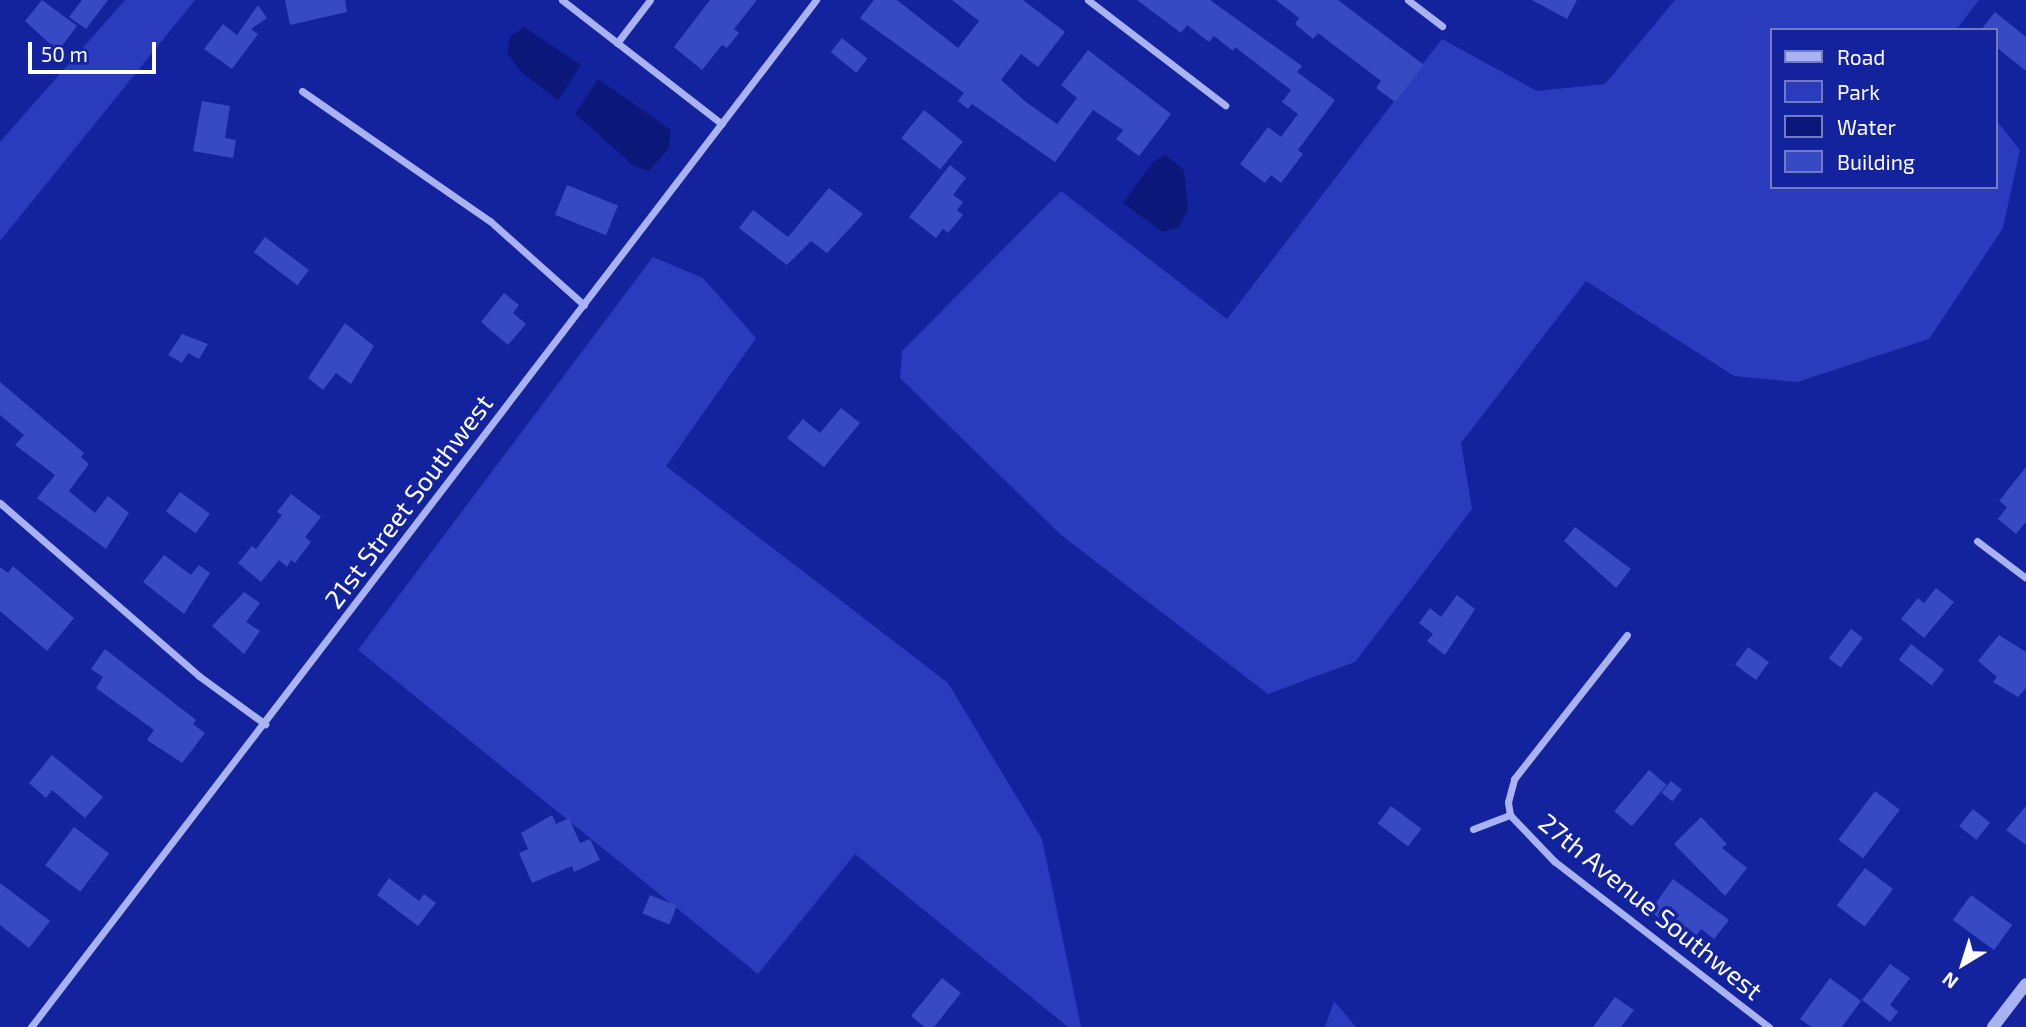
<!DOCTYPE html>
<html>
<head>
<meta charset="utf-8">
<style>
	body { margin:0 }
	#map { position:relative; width:2026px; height:1027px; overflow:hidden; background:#13239d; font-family:"Exo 2",sans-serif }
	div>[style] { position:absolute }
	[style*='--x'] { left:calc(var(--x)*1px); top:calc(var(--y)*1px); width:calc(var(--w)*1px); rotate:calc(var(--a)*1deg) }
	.green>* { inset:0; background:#2a3cbd }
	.water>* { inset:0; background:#0c1879 }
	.building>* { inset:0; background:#3749c3; transform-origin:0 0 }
	.minor>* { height:7px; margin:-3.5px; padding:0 3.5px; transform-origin:3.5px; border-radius:3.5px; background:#a9b3f4 }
	.tertiary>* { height:12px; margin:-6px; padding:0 6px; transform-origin:6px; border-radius:6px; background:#a9b3f4 }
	span { translate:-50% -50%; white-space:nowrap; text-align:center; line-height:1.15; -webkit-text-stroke:7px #13239d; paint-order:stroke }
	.street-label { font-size:26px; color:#fff }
	.legend { position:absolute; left:1770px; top:28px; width:228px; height:161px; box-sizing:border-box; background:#13239d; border:2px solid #717bc4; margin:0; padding:9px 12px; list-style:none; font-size:21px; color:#fff }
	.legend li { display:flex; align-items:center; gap:14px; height:35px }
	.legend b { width:35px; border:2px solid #717bc4 }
	.north { position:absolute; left:1928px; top:929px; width:70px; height:70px; -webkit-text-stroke:5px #13239d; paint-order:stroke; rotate:218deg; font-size:19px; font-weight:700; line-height:28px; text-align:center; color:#fff }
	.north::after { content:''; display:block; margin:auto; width:24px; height:32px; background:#fff; clip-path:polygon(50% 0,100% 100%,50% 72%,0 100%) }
	.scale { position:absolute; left:28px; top:42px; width:128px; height:32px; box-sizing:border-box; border:4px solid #fff; border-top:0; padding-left:9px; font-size:21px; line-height:24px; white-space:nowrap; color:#fff; -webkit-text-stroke:5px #13239d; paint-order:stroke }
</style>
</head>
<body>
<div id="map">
	<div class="green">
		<div style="clip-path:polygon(125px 0,195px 0,0 241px,0 142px)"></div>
		<div style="clip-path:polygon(1675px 0,1979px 0,1956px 30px,1772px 30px,1772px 187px,1996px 187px,1996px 120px,2020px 150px,2003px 228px,1929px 339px,1797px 382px,1734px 376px,1586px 281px,1461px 443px,1472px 509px,1355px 662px,1268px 694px,1061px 535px,900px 378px,902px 351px,1061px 191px,1227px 319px,1442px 39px,1537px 91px,1605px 84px)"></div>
		<div style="clip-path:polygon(653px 257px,703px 278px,756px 338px,666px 466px,948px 683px,1042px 839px,1081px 1027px,1068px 1027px,855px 854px,758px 974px,358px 650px)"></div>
		<div style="clip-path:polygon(1334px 1001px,1356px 1027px,1325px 1027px)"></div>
	</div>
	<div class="water">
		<div style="clip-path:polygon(524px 27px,581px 65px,558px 100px,522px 73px,507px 53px,510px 37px)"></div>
		<div style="clip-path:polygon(598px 79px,671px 130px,669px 148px,649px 171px,634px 166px,575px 114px)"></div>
		<div style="clip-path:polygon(1165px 155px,1184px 170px,1188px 210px,1179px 227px,1163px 232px,1123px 203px,1153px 162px)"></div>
	</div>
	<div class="building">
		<div style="clip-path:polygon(42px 0,77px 26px,58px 51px,25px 21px)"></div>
		<div style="clip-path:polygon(82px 0,108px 0,86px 29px,69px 17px)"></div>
		<div style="clip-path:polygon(285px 0,345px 0,347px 12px,290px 25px)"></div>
		<div style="clip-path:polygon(710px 0,757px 0,734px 29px,739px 33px,727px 48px,722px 45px,702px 70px,674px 47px)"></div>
		<div style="clip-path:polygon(874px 0,897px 0,958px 48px,979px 21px,952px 0,1023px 0,1065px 32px,1038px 67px,1021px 54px,1001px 80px,1026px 102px,1057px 124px,1077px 98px,1061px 85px,1088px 50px,1171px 114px,1139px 156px,1116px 139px,1123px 130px,1093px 110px,1055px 162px,972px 104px,968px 109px,958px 101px,964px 93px,860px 18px)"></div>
		<div style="clip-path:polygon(1137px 0,1210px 0,1302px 66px,1297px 72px,1335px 100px,1298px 150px,1303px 154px,1281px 183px,1271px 175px,1265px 183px,1240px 164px,1268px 127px,1281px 137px,1298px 114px,1282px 102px,1291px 90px,1235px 47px,1233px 51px,1214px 36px,1209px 42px,1187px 25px,1181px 33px)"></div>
		<div style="clip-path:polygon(1276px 0,1338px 0,1424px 65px,1395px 102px,1376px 88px,1381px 81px,1318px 33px,1313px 39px,1295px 24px,1299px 18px)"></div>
		<div style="clip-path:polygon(1532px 0,1577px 0,1567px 19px)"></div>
		<div style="clip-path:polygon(258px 5px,267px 18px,251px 29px,258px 34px,232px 69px,204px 49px,223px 24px,237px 35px)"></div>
		<div style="clip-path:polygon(1995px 12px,2026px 37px,2026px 71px,1996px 47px,1996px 30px,1981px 30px)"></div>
		<div style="left:842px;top:38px;width:33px;height:18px;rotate:39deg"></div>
		<div style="clip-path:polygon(202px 101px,230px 106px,225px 138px,236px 140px,233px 158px,193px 151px)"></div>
		<div style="left:924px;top:110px;width:50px;height:36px;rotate:39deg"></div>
		<div style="clip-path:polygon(950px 165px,966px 178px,953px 195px,963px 202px,957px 210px,963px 215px,948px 233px,943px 229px,936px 238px,909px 217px)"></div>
		<div style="left:567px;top:185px;width:55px;height:32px;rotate:22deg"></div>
		<div style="clip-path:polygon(829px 188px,863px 214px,827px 253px,811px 241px,787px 265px,739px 228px,753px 210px,788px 237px)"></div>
		<div style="left:265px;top:237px;width:55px;height:19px;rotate:37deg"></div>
		<div style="clip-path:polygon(504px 293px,519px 305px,513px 313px,526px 324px,508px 345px,481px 322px)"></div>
		<div style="clip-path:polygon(345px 323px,374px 346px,351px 384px,336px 373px,323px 390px,308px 378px)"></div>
		<div style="clip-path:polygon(182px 334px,208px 344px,199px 359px,188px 353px,182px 363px,168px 355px)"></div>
		<div style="clip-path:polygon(0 382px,84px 453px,81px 457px,89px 464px,69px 491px,95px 513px,108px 496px,129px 513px,106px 549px,37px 498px,55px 475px,15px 445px,24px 435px,0 415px)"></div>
		<div style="clip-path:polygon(841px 408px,860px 423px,824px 467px,787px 438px,803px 419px,820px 433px)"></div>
		<div style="clip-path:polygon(2026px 467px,2026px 522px,2016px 534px,1998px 519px,2007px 507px,1999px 501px)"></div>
		<div style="left:180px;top:492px;width:37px;height:24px;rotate:36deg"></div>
		<div style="clip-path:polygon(291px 494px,321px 517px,305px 537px,311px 542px,295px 563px,291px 560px,287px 567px,279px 560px,261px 582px,238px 563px,252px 546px,256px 549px,282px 515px,277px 512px)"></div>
		<div style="clip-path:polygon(1575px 527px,1631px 569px,1616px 588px,1564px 541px)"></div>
		<div style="clip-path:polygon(164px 555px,191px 575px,199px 565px,210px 573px,184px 614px,143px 582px)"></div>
		<div style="clip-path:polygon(13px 566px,74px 618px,47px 651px,0 611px,0 567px,8px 573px)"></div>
		<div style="clip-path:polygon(1936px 588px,1954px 602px,1924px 638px,1901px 619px,1918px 598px,1924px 603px)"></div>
		<div style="clip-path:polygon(244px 592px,260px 603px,246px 622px,260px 631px,244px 654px,212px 626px)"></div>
		<div style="clip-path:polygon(1457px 595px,1475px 609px,1445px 655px,1427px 641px,1433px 634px,1419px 623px,1430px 608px,1441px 617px)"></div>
		<div style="left:1851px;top:629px;width:15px;height:37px;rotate:37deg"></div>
		<div style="clip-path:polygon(1999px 635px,2026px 652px,2026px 688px,2018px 697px,1993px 682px,1997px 677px,1978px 661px)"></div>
		<div style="left:1911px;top:644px;width:42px;height:20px;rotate:38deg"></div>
		<div style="left:1748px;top:647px;width:26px;height:22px;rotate:36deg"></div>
		<div style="clip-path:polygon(105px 649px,196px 720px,193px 724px,205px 733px,182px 763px,147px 740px,154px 730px,96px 688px,103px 677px,91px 669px)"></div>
		<div style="clip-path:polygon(52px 755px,103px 797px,85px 818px,52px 790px,46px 798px,29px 783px)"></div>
		<div style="left:1649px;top:770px;width:23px;height:54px;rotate:40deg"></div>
		<div style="left:1671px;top:781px;width:14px;height:15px;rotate:39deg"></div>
		<div style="left:1875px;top:791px;width:31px;height:61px;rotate:37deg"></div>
		<div style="left:1391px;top:806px;width:38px;height:22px;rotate:37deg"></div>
		<div style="clip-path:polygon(2026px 806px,2026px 845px,2006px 830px)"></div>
		<div style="left:1973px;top:809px;width:22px;height:22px;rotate:39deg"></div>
		<div style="clip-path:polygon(552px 815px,556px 824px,569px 818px,580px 843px,590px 839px,600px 860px,574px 872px,572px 866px,532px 883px,519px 853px,528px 849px,521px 833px)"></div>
		<div style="clip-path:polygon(1701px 817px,1727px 844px,1722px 848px,1747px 868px,1725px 896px,1674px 844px)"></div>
		<div style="left:74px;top:827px;width:44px;height:48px;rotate:37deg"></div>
		<div style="left:1865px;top:868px;width:35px;height:47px;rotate:37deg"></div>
		<div style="clip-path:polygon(389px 878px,419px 901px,424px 894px,436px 903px,418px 926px,377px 895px)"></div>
		<div style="clip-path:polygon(1673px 879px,1729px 920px,1714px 939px,1701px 929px,1696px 936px,1674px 919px,1669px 926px,1650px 911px)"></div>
		<div style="clip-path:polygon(0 883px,50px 921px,29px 948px,0 925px)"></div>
		<div style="left:650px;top:895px;width:29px;height:20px;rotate:22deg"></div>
		<div style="left:1971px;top:895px;width:51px;height:31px;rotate:36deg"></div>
		<div style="clip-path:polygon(1890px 964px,1910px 978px,1890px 1005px,1898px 1012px,1890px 1022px,1862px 1000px)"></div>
		<div style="clip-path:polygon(942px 978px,961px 993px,934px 1027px,924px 1027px,911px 1016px)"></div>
		<div style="clip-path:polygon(1830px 978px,1861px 1001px,1842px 1027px,1811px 1027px,1800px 1019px)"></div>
		<div style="clip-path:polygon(1615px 997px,1634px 1010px,1621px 1027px,1593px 1027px)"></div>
	</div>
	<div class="minor">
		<div style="--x:562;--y:0;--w:202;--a:37.8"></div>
		<div style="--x:1088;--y:0;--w:173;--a:37.5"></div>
		<div style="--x:1408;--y:0;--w:43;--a:37.4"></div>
		<div style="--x:617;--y:43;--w:54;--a:-52.5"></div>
		<div style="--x:302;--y:91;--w:229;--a:34.7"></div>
		<div style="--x:490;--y:221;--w:126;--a:41.8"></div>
		<div style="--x:0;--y:503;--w:264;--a:41"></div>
		<div style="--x:199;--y:676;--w:82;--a:36"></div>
		<div style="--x:1977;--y:541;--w:61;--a:37.1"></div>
		<div style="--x:1510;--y:815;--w:64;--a:46.3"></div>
		<div style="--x:1554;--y:861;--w:272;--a:37.7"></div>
		<div style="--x:1473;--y:829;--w:40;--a:-21"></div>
		<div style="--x:1510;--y:815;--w:13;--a:-99"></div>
		<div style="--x:1508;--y:802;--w:24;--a:-75"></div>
		<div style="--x:1514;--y:779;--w:183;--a:-51.9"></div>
		<div style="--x:31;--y:1027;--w:1293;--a:-52.61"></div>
	</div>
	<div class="tertiary">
		<div style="--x:1993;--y:1027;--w:54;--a:-52.5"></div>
	</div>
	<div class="street-label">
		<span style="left:408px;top:501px;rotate:-53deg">21st Street Southwest</span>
		<span style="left:1651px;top:906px;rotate:39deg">27th Avenue Southwest</span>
	</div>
	<ul class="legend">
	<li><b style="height:9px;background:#a9b3f4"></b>Road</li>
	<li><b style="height:19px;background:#2a3cbd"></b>Park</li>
	<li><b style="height:19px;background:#0c1879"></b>Water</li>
	<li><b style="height:19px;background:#3749c3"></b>Building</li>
	</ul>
	<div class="north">N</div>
	<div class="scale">50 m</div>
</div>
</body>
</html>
